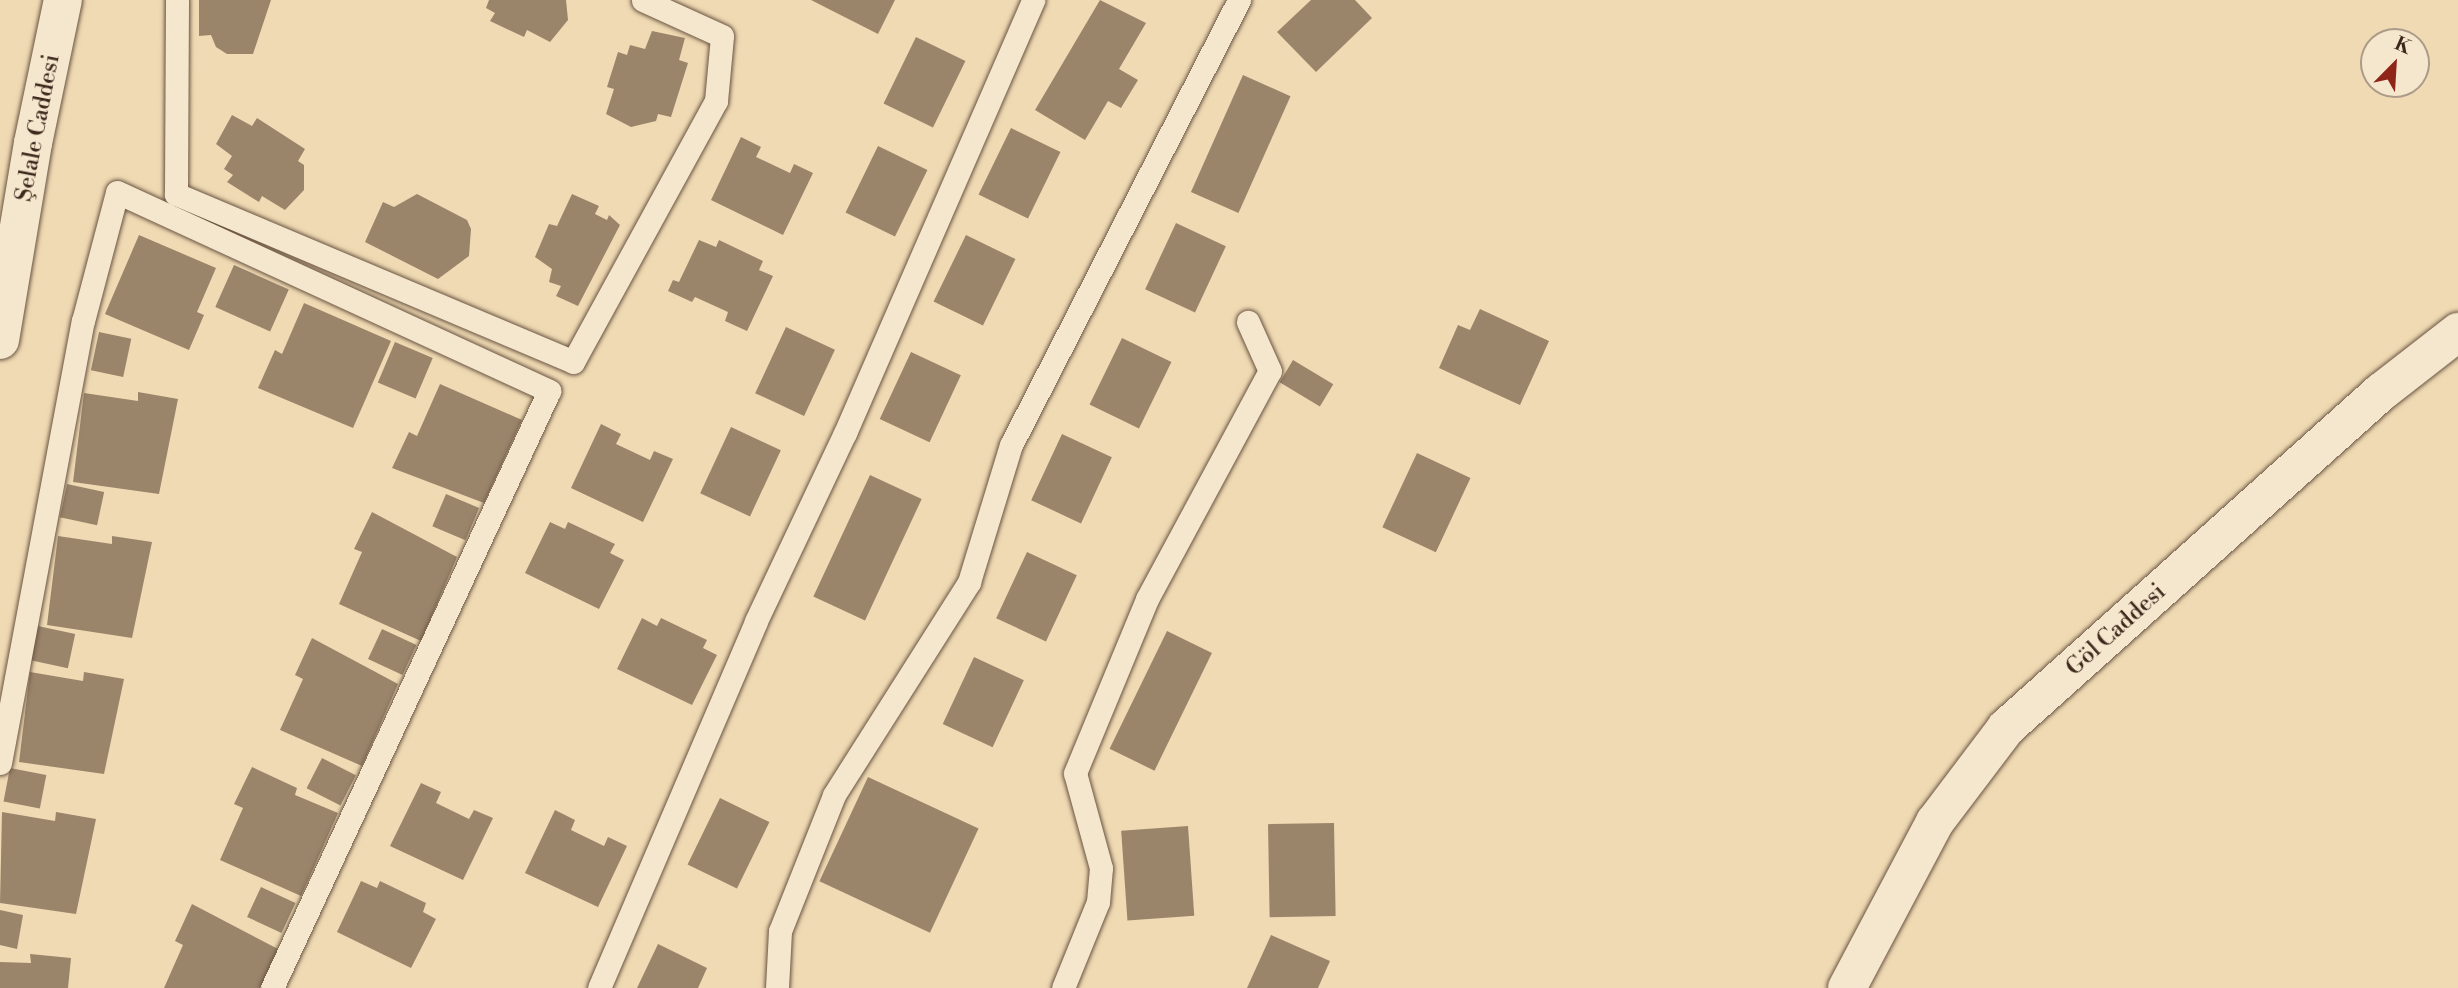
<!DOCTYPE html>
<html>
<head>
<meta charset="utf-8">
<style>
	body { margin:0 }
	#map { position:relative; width:2458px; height:988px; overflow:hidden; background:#efdab3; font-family:"Libre Bodoni",serif }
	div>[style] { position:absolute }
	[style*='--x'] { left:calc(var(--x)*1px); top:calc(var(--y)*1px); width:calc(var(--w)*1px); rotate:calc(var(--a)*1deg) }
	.building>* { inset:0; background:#9a856b; transform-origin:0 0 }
	.roads { filter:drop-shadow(0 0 2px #6a5442) drop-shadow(0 0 2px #6a5442) }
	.service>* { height:23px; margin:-11.5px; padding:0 11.5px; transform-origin:11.5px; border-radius:11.5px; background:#f5e7ce }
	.minor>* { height:38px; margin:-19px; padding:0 19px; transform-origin:19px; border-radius:19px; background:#f5e7ce }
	span { translate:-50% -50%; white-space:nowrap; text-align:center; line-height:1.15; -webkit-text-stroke:5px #f5e7ce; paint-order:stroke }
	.street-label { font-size:23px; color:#3e281d }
	.north { position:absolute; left:2360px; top:28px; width:70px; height:70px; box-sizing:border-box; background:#f5e7ce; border:2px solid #ac9b87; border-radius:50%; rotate:24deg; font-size:19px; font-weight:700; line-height:28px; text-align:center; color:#3e281d }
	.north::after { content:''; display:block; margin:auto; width:24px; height:32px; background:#8f2418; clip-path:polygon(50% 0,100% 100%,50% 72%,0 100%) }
</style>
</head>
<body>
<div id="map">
	<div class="building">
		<div style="clip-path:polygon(199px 0,271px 0,253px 54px,227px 54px,216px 47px,211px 35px,199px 36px)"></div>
		<div style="clip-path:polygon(489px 0,566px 0,568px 20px,550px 42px,527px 30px,524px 37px,490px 21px,495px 13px,486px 8px)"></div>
		<div style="clip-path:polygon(811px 0,895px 0,878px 34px)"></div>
		<div style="clip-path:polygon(1100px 0,1146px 23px,1119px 69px,1138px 80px,1121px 108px,1108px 101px,1085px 140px,1035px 110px)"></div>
		<div style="clip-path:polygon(1311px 0,1355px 0,1372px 18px,1316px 72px,1277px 32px)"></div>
		<div style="clip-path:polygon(652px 31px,685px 38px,679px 60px,688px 63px,671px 117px,658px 114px,656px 121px,631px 127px,606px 114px,614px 89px,607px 87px,618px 52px,627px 55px,630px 45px,645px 49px)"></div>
		<div style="left:916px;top:37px;width:55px;height:74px;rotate:26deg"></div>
		<div style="left:1243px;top:75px;width:52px;height:128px;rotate:24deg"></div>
		<div style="clip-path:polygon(232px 115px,252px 126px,257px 118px,305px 149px,298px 161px,304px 165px,304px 190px,285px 210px,262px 196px,259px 202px,227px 182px,233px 175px,224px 169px,232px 156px,216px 144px)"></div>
		<div style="left:1011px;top:128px;width:55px;height:74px;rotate:26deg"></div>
		<div style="clip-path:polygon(741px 137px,761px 147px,756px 157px,790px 173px,794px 164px,813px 173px,783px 235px,711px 200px)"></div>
		<div style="left:878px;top:146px;width:55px;height:74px;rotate:26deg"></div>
		<div style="clip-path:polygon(417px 194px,467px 220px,471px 229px,469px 256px,438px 279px,365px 242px,383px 202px,394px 207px)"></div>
		<div style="clip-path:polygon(572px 194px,599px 206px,595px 214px,607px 220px,609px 215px,620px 225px,578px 306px,556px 296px,561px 286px,549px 282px,552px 269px,535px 257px,549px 224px,557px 226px)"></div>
		<div style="left:1176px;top:223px;width:55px;height:73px;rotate:25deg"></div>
		<div style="clip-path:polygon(139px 235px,216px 268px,197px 312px,204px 315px,189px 350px,105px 314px)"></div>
		<div style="left:966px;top:235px;width:55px;height:74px;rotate:26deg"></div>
		<div style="clip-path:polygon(699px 240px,716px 247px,719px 240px,763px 261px,759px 270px,773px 276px,747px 331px,725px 321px,728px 312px,695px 297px,692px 302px,668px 291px,673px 280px,679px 282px)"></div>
		<div style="left:234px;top:265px;width:60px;height:46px;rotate:24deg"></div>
		<div style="clip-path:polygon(304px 303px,391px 341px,353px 428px,258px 388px,275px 350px,282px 354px)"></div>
		<div style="clip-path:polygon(1480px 309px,1549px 341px,1520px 405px,1439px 368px,1458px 325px,1470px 330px)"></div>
		<div style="left:786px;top:327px;width:54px;height:73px;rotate:25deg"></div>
		<div style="left:99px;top:332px;width:33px;height:39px;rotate:12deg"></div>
		<div style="left:1122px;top:338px;width:55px;height:74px;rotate:26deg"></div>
		<div style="left:395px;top:342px;width:41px;height:44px;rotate:23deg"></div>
		<div style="left:911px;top:352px;width:55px;height:74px;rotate:25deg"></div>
		<div style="left:1293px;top:360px;width:47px;height:26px;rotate:31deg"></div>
		<div style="clip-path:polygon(440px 384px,522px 420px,484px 503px,392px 468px,409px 432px,417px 436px)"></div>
		<div style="clip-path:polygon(138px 392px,178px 399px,159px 494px,73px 482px,84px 393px,138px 401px)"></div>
		<div style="clip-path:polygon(601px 424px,621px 434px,616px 444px,650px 460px,654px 451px,673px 459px,643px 522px,571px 488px)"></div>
		<div style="left:731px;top:427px;width:55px;height:73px;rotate:25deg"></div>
		<div style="left:1062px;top:434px;width:55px;height:73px;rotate:25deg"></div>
		<div style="left:1417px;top:453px;width:59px;height:82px;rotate:25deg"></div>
		<div style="left:870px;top:475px;width:57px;height:134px;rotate:25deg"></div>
		<div style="left:67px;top:484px;width:38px;height:34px;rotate:12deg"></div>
		<div style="left:446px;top:494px;width:36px;height:35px;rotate:23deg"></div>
		<div style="clip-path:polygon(372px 512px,457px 557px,421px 641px,339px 604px,362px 552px,354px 549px)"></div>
		<div style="clip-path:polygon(550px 522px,565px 529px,568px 522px,615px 544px,610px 553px,624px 560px,599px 609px,525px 573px)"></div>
		<div style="clip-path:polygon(58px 536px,112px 544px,112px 536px,152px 542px,132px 638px,47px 625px)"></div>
		<div style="left:1027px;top:552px;width:55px;height:73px;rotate:25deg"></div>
		<div style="clip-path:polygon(642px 618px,657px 626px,661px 618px,707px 640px,703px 648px,717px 655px,692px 705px,617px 669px)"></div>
		<div style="left:38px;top:626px;width:38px;height:35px;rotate:12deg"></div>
		<div style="left:382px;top:629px;width:38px;height:33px;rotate:25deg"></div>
		<div style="left:1167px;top:631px;width:50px;height:131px;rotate:26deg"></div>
		<div style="clip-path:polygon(312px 638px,398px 684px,362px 766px,280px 730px,303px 679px,295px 675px)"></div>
		<div style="left:974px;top:657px;width:55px;height:74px;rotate:25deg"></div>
		<div style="clip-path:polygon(30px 672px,83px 681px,84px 672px,124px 679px,104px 774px,19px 762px)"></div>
		<div style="left:322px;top:758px;width:38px;height:34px;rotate:27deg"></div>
		<div style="clip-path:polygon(252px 767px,297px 788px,295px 795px,338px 813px,301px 896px,220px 860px,243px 808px,234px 804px)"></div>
		<div style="left:10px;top:768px;width:37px;height:34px;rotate:11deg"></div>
		<div style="left:868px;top:777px;width:122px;height:115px;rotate:25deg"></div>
		<div style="clip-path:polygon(421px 783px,441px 792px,436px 803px,469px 819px,474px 810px,493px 818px,463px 880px,390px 846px)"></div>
		<div style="left:720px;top:798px;width:55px;height:74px;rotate:26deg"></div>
		<div style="clip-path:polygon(555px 810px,575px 820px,571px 830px,604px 846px,608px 837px,627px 846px,598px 907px,525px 873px)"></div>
		<div style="clip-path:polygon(2px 812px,55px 821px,56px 812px,96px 819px,76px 914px,0 903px)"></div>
		<div style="left:1334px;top:823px;width:93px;height:66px;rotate:89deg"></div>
		<div style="left:1188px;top:826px;width:90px;height:67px;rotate:86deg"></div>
		<div style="clip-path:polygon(361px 881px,377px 888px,380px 881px,426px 903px,423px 912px,436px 919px,411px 968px,337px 932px)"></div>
		<div style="left:261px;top:887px;width:38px;height:33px;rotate:25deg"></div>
		<div style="clip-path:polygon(192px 904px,278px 949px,261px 988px,164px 988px,183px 945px,175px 941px)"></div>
		<div style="clip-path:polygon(0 910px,23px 915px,17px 949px,0 945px)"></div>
		<div style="clip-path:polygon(1271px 935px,1330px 961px,1318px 988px,1247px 988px)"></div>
		<div style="clip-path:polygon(658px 944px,707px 968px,698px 988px,637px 988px)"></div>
		<div style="clip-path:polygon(30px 954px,71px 958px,68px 988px,0 988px,0 962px,31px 963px)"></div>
	</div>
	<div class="roads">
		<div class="service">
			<div style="--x:177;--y:0;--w:194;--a:90.3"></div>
			<div style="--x:176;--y:194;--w:431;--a:22.9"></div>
			<div style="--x:573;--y:362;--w:298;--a:-61.3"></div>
			<div style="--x:716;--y:101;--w:65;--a:-84.7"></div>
			<div style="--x:722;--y:36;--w:87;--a:-155.5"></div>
			<div style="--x:0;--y:763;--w:450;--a:-79.4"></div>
			<div style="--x:83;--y:321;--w:133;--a:-75.2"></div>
			<div style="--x:117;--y:192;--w:476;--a:24.7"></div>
			<div style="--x:549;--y:391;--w:658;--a:114.89"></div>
			<div style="--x:599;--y:988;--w:399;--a:-66.8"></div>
			<div style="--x:756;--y:621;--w:208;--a:-64.7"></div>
			<div style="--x:845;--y:433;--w:472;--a:-66.5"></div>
			<div style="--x:777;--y:988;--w:57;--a:-87"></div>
			<div style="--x:780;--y:931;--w:146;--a:-68.3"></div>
			<div style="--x:834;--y:795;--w:252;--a:-57.6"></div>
			<div style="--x:969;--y:582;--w:143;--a:-73"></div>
			<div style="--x:1011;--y:445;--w:500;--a:-62.87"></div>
			<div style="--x:1063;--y:988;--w:93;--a:-67.9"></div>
			<div style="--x:1098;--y:902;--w:34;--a:-85"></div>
			<div style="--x:1101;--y:868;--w:98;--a:-105.3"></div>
			<div style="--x:1075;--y:773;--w:188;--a:-67.5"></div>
			<div style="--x:1147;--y:599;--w:259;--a:-61.7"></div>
			<div style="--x:1270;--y:371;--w:54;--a:-114.2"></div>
		</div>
		<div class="minor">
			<div style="--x:0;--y:340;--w:200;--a:-80.5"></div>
			<div style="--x:33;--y:143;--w:146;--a:-78.2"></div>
			<div style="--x:1847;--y:988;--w:188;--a:-62.1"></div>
			<div style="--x:1935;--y:822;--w:118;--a:-52.9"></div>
			<div style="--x:2006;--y:728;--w:504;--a:-41.86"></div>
			<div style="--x:2381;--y:392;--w:98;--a:-37.9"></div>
		</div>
	</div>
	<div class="street-label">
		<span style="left:38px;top:128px;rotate:-79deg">Şelale Caddesi</span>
		<span style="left:2116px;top:630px;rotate:-42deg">Göl Caddesi</span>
	</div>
	<div class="north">K</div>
</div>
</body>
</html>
